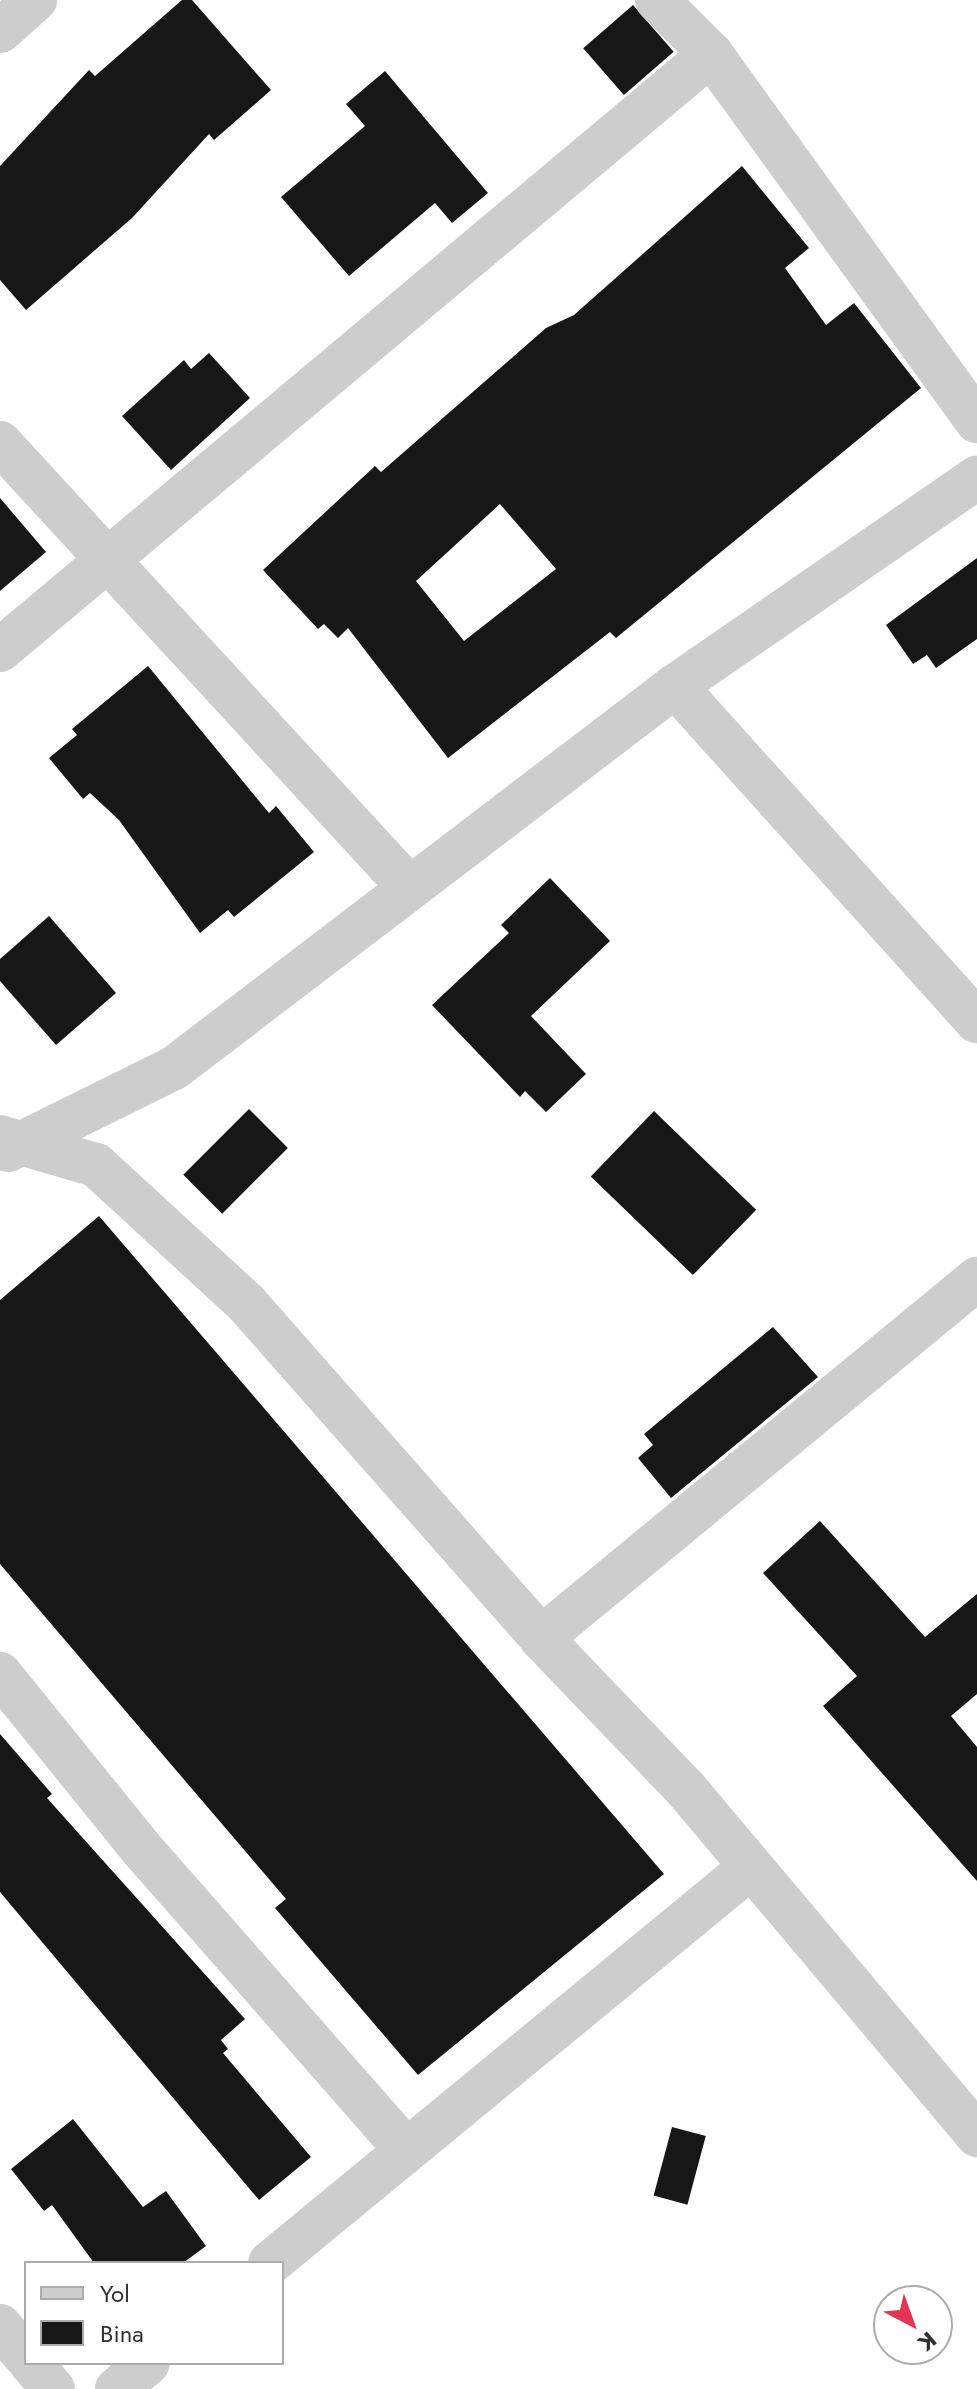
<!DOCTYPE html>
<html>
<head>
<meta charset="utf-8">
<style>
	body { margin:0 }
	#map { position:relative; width:977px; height:2389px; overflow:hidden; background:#fff; font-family:Jost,sans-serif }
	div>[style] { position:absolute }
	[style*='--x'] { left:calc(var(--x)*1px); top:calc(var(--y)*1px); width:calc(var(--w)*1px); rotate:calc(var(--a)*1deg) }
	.building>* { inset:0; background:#171717; transform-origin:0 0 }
	.minor>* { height:44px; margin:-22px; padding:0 22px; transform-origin:22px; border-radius:22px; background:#cdcdcd }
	span { translate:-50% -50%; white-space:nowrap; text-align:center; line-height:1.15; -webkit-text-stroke:8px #fff; paint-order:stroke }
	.legend { position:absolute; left:24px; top:2261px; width:260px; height:104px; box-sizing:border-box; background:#fff; border:2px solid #acacac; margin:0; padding:10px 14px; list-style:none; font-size:24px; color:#303030 }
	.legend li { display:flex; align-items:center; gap:16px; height:40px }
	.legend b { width:40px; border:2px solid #acacac }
	.north { position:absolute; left:873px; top:2285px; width:80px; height:80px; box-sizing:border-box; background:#fff; border:2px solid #acacac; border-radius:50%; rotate:139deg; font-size:22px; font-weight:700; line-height:32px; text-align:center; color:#303030 }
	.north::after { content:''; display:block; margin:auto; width:28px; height:36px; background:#e43554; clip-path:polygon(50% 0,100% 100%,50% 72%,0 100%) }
</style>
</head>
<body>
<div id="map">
	<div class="building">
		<div style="clip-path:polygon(182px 0,192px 0,271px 90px,214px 140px,209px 134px,132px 218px,26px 310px,0 280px,0 166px,89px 70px,95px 76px)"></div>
		<div style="left:633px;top:5px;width:62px;height:66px;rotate:49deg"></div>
		<div style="clip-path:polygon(385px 71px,488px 193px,452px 223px,435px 203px,349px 276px,281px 197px,365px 126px,346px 104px)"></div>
		<div style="clip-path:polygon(evenodd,742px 166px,809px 248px,785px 268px,826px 325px,854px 303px,921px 388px,616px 638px,610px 632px,448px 758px,348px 628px,338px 638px,324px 624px,318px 629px,263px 570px,375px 466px,381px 472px,546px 328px,574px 315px,742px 166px,500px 504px,556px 569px,464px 641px,416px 581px,500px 504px)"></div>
		<div style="clip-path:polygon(209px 353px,250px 398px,171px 470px,122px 416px,184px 360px,191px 369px)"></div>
		<div style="clip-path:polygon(0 498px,46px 552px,0 591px)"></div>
		<div style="clip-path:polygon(977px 558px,977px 639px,936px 668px,927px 655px,913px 664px,886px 625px)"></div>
		<div style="clip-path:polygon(148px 666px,269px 813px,276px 806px,314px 852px,234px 917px,228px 910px,200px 933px,119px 820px,90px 793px,83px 799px,49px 758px,77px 735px,72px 729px)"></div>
		<div style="clip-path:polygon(550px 878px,610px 941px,531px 1016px,586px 1074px,546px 1112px,525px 1091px,520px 1097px,432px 1005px,509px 933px,501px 925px)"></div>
		<div style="clip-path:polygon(49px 916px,116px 993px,56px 1045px,0 981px,0 959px)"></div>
		<div style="left:249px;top:1109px;width:55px;height:93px;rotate:45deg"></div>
		<div style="left:654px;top:1111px;width:142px;height:91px;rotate:44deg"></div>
		<div style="clip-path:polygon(99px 1216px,664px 1874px,418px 2075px,275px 1908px,286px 1899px,0 1564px,0 1300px)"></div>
		<div style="clip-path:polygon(773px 1327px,818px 1377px,671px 1498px,638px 1458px,653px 1445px,644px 1434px)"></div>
		<div style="clip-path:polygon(820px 1521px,925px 1637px,977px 1594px,977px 1694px,951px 1716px,977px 1747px,977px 1881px,823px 1706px,857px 1676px,763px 1573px)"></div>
		<div style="clip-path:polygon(0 1734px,52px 1794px,47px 1798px,245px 2019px,221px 2040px,228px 2049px,223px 2053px,311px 2157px,259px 2200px,0 1892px)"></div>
		<div style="clip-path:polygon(73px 2119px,143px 2207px,166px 2191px,206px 2246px,183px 2263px,94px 2263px,52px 2205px,44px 2211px,11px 2169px)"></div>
		<div style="left:672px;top:2127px;width:35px;height:71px;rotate:15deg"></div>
	</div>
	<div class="minor">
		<div style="--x:657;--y:0;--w:76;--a:45"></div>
		<div style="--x:711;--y:54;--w:453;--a:54.1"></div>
		<div style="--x:0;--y:31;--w:47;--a:-41.5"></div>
		<div style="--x:0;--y:443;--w:599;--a:47.37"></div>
		<div style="--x:0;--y:650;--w:928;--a:-39.97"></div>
		<div style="--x:675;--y:686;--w:451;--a:48"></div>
		<div style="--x:0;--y:1137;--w:100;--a:16.3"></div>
		<div style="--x:96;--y:1165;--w:205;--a:42.6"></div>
		<div style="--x:247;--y:1304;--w:445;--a:48.6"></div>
		<div style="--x:541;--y:1638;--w:208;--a:46.2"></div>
		<div style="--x:685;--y:1788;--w:454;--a:49.9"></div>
		<div style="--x:8;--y:1150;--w:185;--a:-26.3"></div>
		<div style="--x:174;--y:1068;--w:630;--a:-37.32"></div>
		<div style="--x:675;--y:686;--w:367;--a:-34.6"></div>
		<div style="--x:541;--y:1638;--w:565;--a:-39.47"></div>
		<div style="--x:0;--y:1674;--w:223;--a:51"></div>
		<div style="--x:140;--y:1847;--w:403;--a:48.7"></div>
		<div style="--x:270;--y:2263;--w:623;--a:-39.46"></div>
		<div style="--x:0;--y:2326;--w:40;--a:50"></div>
		<div style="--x:31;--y:2363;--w:34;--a:50"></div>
		<div style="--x:117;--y:2389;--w:40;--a:-40"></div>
	</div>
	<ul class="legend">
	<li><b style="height:10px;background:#cdcdcd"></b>Yol</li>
	<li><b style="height:22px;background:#171717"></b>Bina</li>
	</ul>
	<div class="north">K</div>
</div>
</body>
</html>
